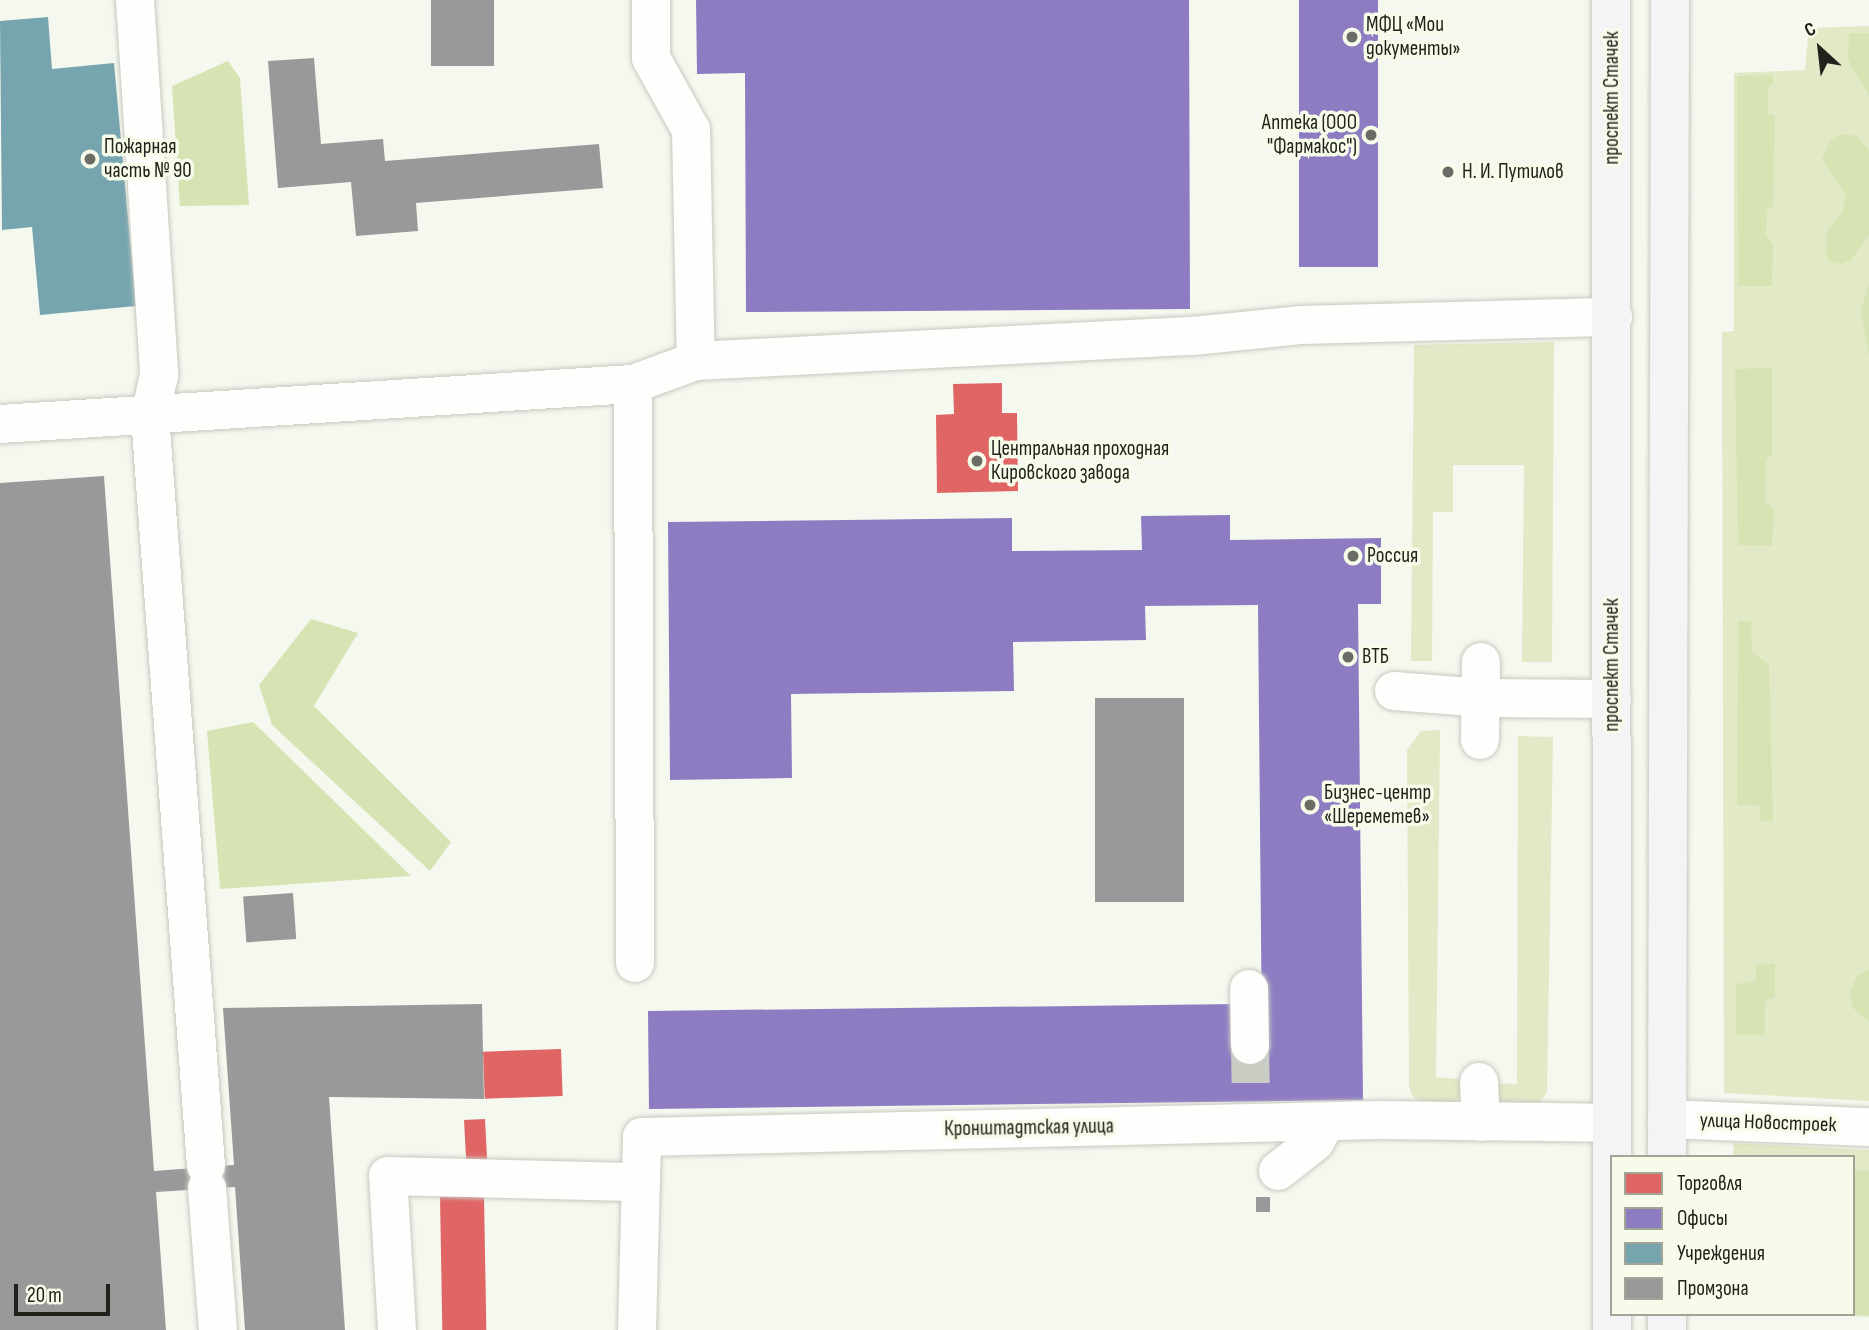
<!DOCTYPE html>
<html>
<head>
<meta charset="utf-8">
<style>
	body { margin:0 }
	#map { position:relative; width:1869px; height:1330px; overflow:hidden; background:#f5f8ee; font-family:"Sofia Sans Condensed",sans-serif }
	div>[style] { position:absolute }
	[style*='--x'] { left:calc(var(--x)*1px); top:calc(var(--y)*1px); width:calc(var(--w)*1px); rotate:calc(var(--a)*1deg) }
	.green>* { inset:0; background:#e1e9c6 }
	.forest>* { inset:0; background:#d8e3b4 }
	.shops>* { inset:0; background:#e06666; transform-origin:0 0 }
	.offices>* { inset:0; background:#8e7cc3; transform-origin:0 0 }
	.public>* { inset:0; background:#76a5af }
	.industry>* { inset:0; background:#999; transform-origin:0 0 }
	.minor-tunnel>* { height:38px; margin-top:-19px; transform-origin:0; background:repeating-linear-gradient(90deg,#cacdc4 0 38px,transparent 0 57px) }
	.roads { filter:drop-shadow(0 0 2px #c7c9c1) drop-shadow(0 0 2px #c7c9c1) }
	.minor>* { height:38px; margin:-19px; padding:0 19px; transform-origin:19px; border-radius:19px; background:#fefefc }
	.major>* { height:38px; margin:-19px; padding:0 19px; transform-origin:19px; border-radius:19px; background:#f2f4f6 }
	.dots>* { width:19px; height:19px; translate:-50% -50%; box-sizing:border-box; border:4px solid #f7fcea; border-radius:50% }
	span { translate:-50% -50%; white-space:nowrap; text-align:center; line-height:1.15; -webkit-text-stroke:7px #f7fcea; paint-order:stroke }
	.poi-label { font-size:21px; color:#20221b }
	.left { translate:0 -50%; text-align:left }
	.right { translate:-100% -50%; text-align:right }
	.street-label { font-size:21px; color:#20221b }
	.legend { position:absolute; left:1610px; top:1155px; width:245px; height:161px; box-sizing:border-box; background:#f7fcea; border:2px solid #a1a597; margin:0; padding:9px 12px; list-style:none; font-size:21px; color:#20221b }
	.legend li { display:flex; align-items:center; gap:14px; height:35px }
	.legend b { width:35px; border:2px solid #a1a597 }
	.north { position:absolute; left:1785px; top:14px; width:70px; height:70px; -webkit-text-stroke:5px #f7fcea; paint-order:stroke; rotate:333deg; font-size:19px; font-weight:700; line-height:28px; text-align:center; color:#20221b }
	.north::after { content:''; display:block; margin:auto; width:24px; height:32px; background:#20221b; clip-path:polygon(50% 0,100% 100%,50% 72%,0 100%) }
	.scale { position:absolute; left:14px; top:1284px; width:96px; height:32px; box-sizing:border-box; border:4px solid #20221b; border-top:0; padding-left:9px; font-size:21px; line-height:24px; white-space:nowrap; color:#20221b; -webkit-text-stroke:5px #f7fcea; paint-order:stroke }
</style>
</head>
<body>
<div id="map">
	<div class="green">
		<div style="clip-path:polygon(1869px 26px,1869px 1101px,1724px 1093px,1722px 332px,1734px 331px,1734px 73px,1805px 70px,1809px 28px)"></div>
		<div style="clip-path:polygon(1554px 342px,1552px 662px,1522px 662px,1524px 465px,1453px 465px,1453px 512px,1433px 512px,1432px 661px,1411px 661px,1414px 345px)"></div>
		<div style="clip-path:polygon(1440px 730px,1436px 1077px,1466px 1080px,1457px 1102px,1423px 1103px,1413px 1097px,1409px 1086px,1407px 750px,1421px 731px)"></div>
		<div style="clip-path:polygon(1518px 736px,1553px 737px,1547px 1092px,1539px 1104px,1495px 1102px,1489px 1083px,1517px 1084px)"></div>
		<div style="clip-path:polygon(1734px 1143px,1869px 1150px,1869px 1317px,1817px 1314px,1853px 1314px,1853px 1157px,1733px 1157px)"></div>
	</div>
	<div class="forest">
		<div style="clip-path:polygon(1849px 33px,1869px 33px,1869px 95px,1848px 60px)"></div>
		<div style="clip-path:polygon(228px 61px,240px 78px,249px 205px,180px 206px,172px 86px)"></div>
		<div style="clip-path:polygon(1773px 75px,1773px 84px,1768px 87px,1768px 113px,1775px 116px,1773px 206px,1767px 210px,1766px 235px,1773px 244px,1772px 286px,1738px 286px,1737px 76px)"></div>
		<div style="clip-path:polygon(1841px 134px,1858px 136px,1869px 151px,1869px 235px,1850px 261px,1841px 264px,1831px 262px,1826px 255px,1827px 232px,1842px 213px,1846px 195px,1822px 159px,1830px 141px)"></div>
		<div style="clip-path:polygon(1869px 284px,1869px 356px,1861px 310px)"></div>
		<div style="clip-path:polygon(1772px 368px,1772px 455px,1766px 459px,1765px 502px,1774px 510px,1772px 546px,1738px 545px,1735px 369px)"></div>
		<div style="clip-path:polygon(311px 619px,358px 633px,314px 706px,451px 842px,430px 871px,272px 725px,259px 685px)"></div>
		<div style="clip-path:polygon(1738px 621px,1751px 621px,1752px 652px,1769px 665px,1773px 821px,1761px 821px,1759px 805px,1737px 805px)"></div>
		<div style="clip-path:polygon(253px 722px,411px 876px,220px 889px,207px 731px)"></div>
		<div style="clip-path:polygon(1775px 964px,1775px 997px,1765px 1001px,1765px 1035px,1736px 1035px,1736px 984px,1756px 981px,1756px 965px)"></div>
		<div style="clip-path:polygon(1869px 969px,1869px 1022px,1853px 1008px,1850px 993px,1857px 976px)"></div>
		<div style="clip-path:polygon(1853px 1170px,1869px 1171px,1869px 1315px,1833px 1315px,1853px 1314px)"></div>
	</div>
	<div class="shops">
		<div style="clip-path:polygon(1002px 383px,1002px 413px,1017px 413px,1018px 491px,937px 493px,936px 415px,954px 414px,953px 384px)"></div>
		<div style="left:561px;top:1049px;width:47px;height:78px;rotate:88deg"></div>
		<div style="left:485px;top:1119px;width:42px;height:21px;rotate:87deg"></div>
		<div style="left:484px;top:1196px;width:134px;height:44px;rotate:89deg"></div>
	</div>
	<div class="offices">
		<div style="clip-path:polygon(696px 0,1189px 0,1190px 309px,746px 312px,745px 73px,697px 74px)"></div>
		<div style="left:1299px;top:0;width:79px;height:267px"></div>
		<div style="clip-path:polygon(1230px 515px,1230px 540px,1381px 538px,1381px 604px,1358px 604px,1363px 1100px,649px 1109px,648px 1011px,1237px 1004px,1262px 1045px,1258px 605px,1145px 606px,1146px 640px,1013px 642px,1014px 691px,791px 694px,792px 778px,670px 780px,668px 522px,1012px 518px,1012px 551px,1142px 550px,1141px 516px)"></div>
	</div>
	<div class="public">
		<div style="clip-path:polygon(48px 17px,52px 69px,114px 63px,136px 306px,40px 315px,32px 227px,2px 230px,0 21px)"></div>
	</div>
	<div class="industry">
		<div style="left:431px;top:0;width:63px;height:66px"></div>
		<div style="clip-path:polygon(314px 58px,321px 144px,383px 139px,385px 161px,599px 144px,603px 188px,416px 203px,418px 231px,356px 236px,351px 182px,278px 188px,268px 61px)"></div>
		<div style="clip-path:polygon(104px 476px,154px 1171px,234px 1165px,223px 1008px,482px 1004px,484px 1099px,329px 1097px,345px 1330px,245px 1330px,235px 1187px,156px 1192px,166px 1330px,0 1330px,0 483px)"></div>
		<div style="left:1095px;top:698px;width:89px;height:204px"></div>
		<div style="left:293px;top:893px;width:46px;height:50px;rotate:86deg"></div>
		<div style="left:1256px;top:1197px;width:14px;height:15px"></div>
	</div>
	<div class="minor-tunnel">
		<div style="--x:1250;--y:1045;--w:57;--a:89"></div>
	</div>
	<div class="roads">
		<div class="minor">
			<div style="--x:135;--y:0;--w:376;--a:86.3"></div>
			<div style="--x:159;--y:375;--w:42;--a:102.4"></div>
			<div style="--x:150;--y:416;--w:752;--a:85.73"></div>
			<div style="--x:651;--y:0;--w:58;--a:90"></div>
			<div style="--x:651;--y:58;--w:82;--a:60.9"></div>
			<div style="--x:691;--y:130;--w:231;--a:88.8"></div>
			<div style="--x:633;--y:384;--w:579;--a:89.8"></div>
			<div style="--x:0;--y:424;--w:634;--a:-3.62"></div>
			<div style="--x:633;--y:384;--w:67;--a:-20.1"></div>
			<div style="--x:696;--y:361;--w:498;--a:-2.9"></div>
			<div style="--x:1193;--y:336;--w:110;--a:-5.8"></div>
			<div style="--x:1302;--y:325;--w:311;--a:-1.5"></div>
			<div style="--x:1394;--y:691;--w:88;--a:4.5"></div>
			<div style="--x:1482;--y:698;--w:130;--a:0.4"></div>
			<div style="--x:1480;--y:740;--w:78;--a:-89.3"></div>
			<div style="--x:1249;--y:989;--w:56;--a:89"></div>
			<div style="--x:1479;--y:1082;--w:40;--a:87.1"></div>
			<div style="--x:1667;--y:1119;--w:202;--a:2.3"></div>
			<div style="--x:1278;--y:1171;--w:47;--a:-38.1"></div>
			<div style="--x:1315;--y:1142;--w:23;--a:-61"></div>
			<div style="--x:207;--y:1188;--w:142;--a:85.6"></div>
			<div style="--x:397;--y:1330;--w:154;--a:-93.3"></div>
			<div style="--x:388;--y:1176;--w:253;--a:1.4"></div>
			<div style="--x:637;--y:1330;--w:193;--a:-88.5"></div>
			<div style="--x:642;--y:1137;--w:737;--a:-1.32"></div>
			<div style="--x:1379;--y:1120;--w:231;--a:0.7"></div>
		</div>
		<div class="major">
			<div style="--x:1611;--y:0;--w:1330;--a:89.96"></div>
			<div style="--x:1667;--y:1157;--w:1157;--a:-89.85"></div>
			<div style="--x:1667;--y:1330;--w:16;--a:-90"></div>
		</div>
	</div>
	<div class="dots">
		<div style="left:1352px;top:37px;background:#6b6d65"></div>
		<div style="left:1371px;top:135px;background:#6b6d65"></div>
		<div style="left:90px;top:159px;background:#6b6d65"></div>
		<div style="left:1448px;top:172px;background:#6b6d65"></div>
		<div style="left:977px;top:461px;background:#6b6d65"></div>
		<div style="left:1353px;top:556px;background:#6b6d65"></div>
		<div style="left:1348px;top:657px;background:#6b6d65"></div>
		<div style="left:1310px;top:805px;background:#6b6d65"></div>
	</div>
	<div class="poi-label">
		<span class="left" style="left:1366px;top:37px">МФЦ «Мои<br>документы»</span>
		<span class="right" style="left:1357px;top:135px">Аптека (ООО<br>"Фармакос")</span>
		<span class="left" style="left:104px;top:159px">Пожарная<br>часть № 90</span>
		<span class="left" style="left:1462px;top:172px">Н. И. Путилов</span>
		<span class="left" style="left:991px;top:461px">Центральная проходная<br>Кировского завода</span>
		<span class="left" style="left:1367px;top:556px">Россия</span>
		<span class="left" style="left:1362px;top:657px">ВТБ</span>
		<span class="left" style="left:1324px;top:805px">Бизнес-центр<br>«Шереметев»</span>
	</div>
	<div class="street-label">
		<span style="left:1612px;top:98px;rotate:-90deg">проспект Стачек</span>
		<span style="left:1612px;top:665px;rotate:-90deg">проспект Стачек</span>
		<span style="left:1768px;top:1123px;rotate:2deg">улица Новостроек</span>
		<span style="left:1029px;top:1128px;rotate:-1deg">Кронштадтская улица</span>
	</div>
	<ul class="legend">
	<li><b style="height:19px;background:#e06666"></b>Торговля</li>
	<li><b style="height:19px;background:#8e7cc3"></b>Офисы</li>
	<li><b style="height:19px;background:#76a5af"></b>Учреждения</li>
	<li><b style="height:19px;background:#999"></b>Промзона</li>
	</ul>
	<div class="north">С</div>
	<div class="scale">20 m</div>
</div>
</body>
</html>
